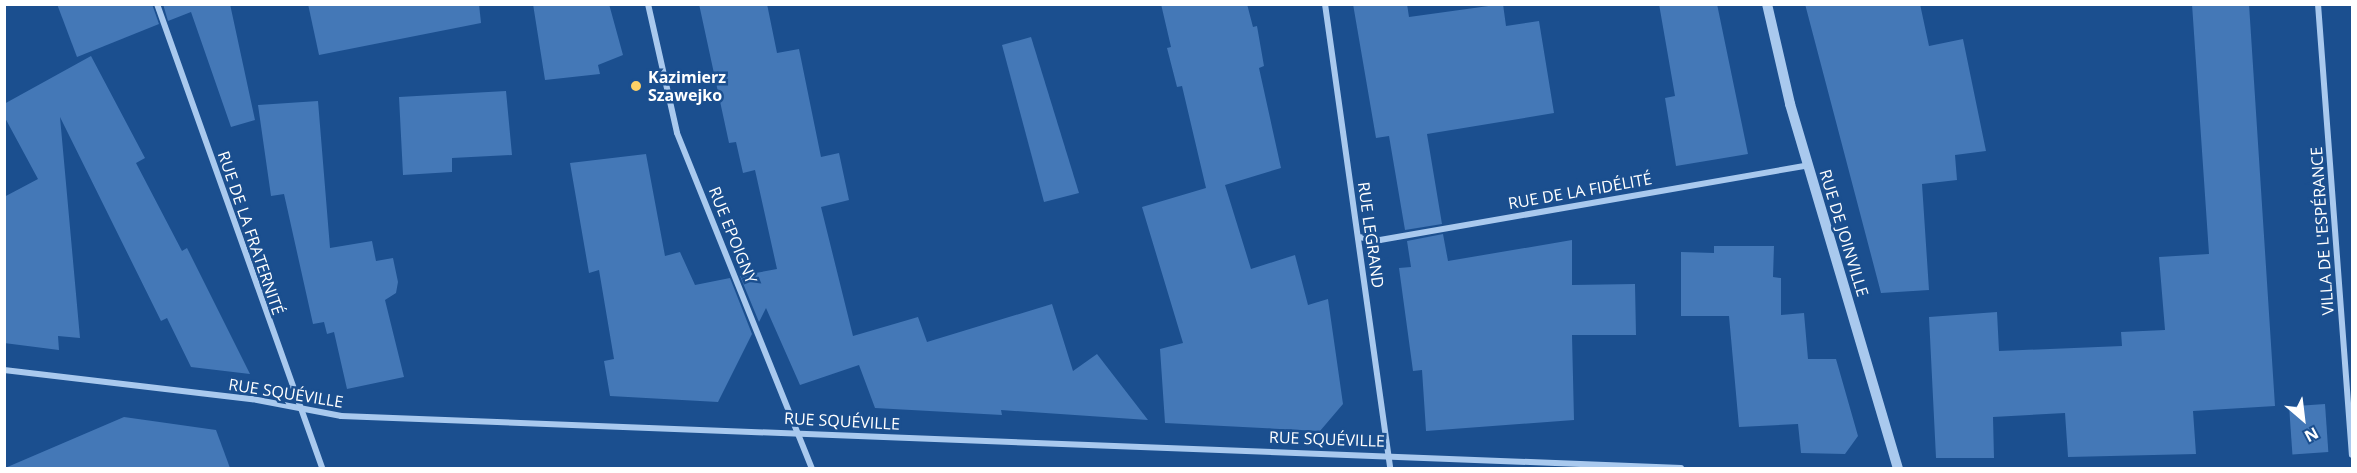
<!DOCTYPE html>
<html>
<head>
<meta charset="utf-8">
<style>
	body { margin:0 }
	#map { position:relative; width:2357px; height:473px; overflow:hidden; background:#1b4f8f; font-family:"Open Sans",sans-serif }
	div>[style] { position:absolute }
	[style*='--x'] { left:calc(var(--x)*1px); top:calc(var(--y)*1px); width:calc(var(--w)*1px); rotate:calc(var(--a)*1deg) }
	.building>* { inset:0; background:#4478b7; transform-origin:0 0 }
	.minor>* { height:6px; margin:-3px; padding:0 3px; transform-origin:3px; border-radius:3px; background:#a9c9ee }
	.tertiary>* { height:10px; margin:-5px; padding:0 5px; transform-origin:5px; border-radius:5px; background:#a9c9ee }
	.dots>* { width:16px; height:16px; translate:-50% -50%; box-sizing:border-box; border:3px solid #1b4f8f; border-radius:50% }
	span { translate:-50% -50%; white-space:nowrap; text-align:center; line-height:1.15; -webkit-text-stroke:5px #1b4f8f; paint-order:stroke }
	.poi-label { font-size:16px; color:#fff; font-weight:700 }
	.left { translate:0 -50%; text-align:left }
	.street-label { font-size:16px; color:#fff }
	.frame { position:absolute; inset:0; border:6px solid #fff; pointer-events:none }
	.north { position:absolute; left:2273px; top:389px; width:60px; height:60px; -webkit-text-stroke:4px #1b4f8f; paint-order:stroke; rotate:152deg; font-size:16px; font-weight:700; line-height:24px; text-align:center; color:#fff }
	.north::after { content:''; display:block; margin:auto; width:21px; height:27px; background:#fff; clip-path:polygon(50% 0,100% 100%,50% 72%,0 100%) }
</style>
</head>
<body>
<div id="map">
	<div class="building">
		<div style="clip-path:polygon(57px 4px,152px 4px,159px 24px,77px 57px)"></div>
		<div style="clip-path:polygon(163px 4px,230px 4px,255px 120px,231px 127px,191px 12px,168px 21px)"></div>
		<div style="clip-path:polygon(308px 4px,479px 4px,481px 23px,319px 55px)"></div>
		<div style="clip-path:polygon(533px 4px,609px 4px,623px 55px,598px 65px,600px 74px,545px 80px)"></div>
		<div style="clip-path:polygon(699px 4px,767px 4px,777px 53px,799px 49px,821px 157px,839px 153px,849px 200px,821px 207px,853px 336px,918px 317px,927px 342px,1052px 304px,1073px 371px,1097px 354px,1148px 420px,1001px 410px,1002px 415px,875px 408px,859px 365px,800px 385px,766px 308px,759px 322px,740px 276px,777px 269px,755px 170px,743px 173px,736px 142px,729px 143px)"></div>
		<div style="clip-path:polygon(1161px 4px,1247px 4px,1253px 27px,1257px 26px,1264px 66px,1259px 68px,1281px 168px,1225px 185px,1251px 269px,1295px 255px,1308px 305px,1328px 299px,1343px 404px,1320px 431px,1165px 423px,1160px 349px,1183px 343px,1142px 207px,1206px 188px,1182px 86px,1177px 87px,1167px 48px,1171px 47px)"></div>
		<div style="clip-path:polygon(1353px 4px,1407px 4px,1409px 17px,1503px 4px,1506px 26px,1539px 21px,1554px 113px,1427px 134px,1442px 224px,1405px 230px,1389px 136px,1376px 138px)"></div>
		<div style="clip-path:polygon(1659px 4px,1717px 4px,1748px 154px,1676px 166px,1665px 98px,1675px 96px)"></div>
		<div style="clip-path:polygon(1805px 4px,1920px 4px,1929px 46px,1963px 39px,1986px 151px,1955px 155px,1957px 180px,1922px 184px,1929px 290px,1881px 293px)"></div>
		<div style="clip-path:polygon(2192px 4px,2249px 4px,2275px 406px,2193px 411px,2196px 454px,2068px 457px,2065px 413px,1993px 417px,1994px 458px,1936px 458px,1929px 317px,1997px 312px,1999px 351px,2122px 346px,2121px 332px,2165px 330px,2159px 257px,2209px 254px)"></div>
		<div style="clip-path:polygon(1031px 37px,1079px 193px,1044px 202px,1002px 45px)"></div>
		<div style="clip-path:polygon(91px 56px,145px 158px,136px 163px,182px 251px,187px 248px,250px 374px,191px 367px,167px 318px,161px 321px,60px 117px,80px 338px,58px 336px,59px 350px,4px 343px,4px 197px,38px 179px,4px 116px,4px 104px)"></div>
		<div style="clip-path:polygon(506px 91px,512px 155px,452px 158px,452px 172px,403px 175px,399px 97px)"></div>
		<div style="clip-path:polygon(318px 101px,330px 248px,372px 241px,376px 261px,393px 258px,398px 282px,396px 293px,385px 300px,404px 377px,347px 389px,334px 332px,327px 334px,324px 322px,313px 324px,284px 194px,271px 196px,258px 105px)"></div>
		<div style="clip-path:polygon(646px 154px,665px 256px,680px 252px,695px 285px,730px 278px,752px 334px,718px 402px,610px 396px,604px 361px,614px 359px,599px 270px,589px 273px,570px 163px)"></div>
		<div style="clip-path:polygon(1443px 234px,1448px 261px,1572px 240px,1572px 285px,1635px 284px,1636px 335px,1572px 335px,1574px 420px,1426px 431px,1422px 370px,1413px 371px,1399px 268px,1411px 267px,1407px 241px)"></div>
		<div style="clip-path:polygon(1714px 246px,1774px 246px,1773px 277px,1781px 278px,1781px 315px,1804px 313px,1808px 359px,1836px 359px,1858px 436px,1845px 454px,1801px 453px,1798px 424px,1739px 427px,1729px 316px,1681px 316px,1681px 252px,1714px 253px)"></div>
		<div style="left:2325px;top:404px;width:48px;height:36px;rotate:86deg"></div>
		<div style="clip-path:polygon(124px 417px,216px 430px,230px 468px,5px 468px)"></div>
	</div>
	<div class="minor">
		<div style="--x:157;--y:4;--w:492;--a:70.4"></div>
		<div style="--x:648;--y:4;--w:132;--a:77.3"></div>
		<div style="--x:677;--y:133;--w:361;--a:68.1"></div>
		<div style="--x:1325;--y:4;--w:469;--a:82"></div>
		<div style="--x:2318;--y:4;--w:452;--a:85.7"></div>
		<div style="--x:1358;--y:237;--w:22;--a:8"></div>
		<div style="--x:1380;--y:240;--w:435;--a:-9.9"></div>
		<div style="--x:4;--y:370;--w:250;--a:6.7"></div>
		<div style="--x:252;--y:399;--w:91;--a:10.8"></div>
		<div style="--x:341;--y:416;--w:1341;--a:2.22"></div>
	</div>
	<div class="tertiary">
		<div style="--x:1767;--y:4;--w:103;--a:77"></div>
		<div style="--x:1790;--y:104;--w:380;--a:73.5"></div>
	</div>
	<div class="dots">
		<div style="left:636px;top:86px;background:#ffd166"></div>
	</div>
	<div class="poi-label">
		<span class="left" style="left:648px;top:86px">Kazimierz<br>Szawejko</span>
	</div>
	<div class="street-label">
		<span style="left:1580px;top:191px;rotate:-10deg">RUE DE LA FIDÉLITÉ</span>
		<span style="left:2322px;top:231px;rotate:-94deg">VILLA DE L'ESPÉRANCE</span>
		<span style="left:251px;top:233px;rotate:71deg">RUE DE LA FRATERNITÉ</span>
		<span style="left:1844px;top:233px;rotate:73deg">RUE DE JOINVILLE</span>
		<span style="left:733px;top:235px;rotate:68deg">RUE EPOIGNY</span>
		<span style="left:1371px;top:235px;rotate:82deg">RUE LEGRAND</span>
		<span style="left:286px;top:393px;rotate:9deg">RUE SQUÉVILLE</span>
		<span style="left:842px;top:421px;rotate:3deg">RUE SQUÉVILLE</span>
		<span style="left:1327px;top:439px;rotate:2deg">RUE SQUÉVILLE</span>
	</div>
	<div class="frame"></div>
	<div class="north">N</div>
</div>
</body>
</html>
